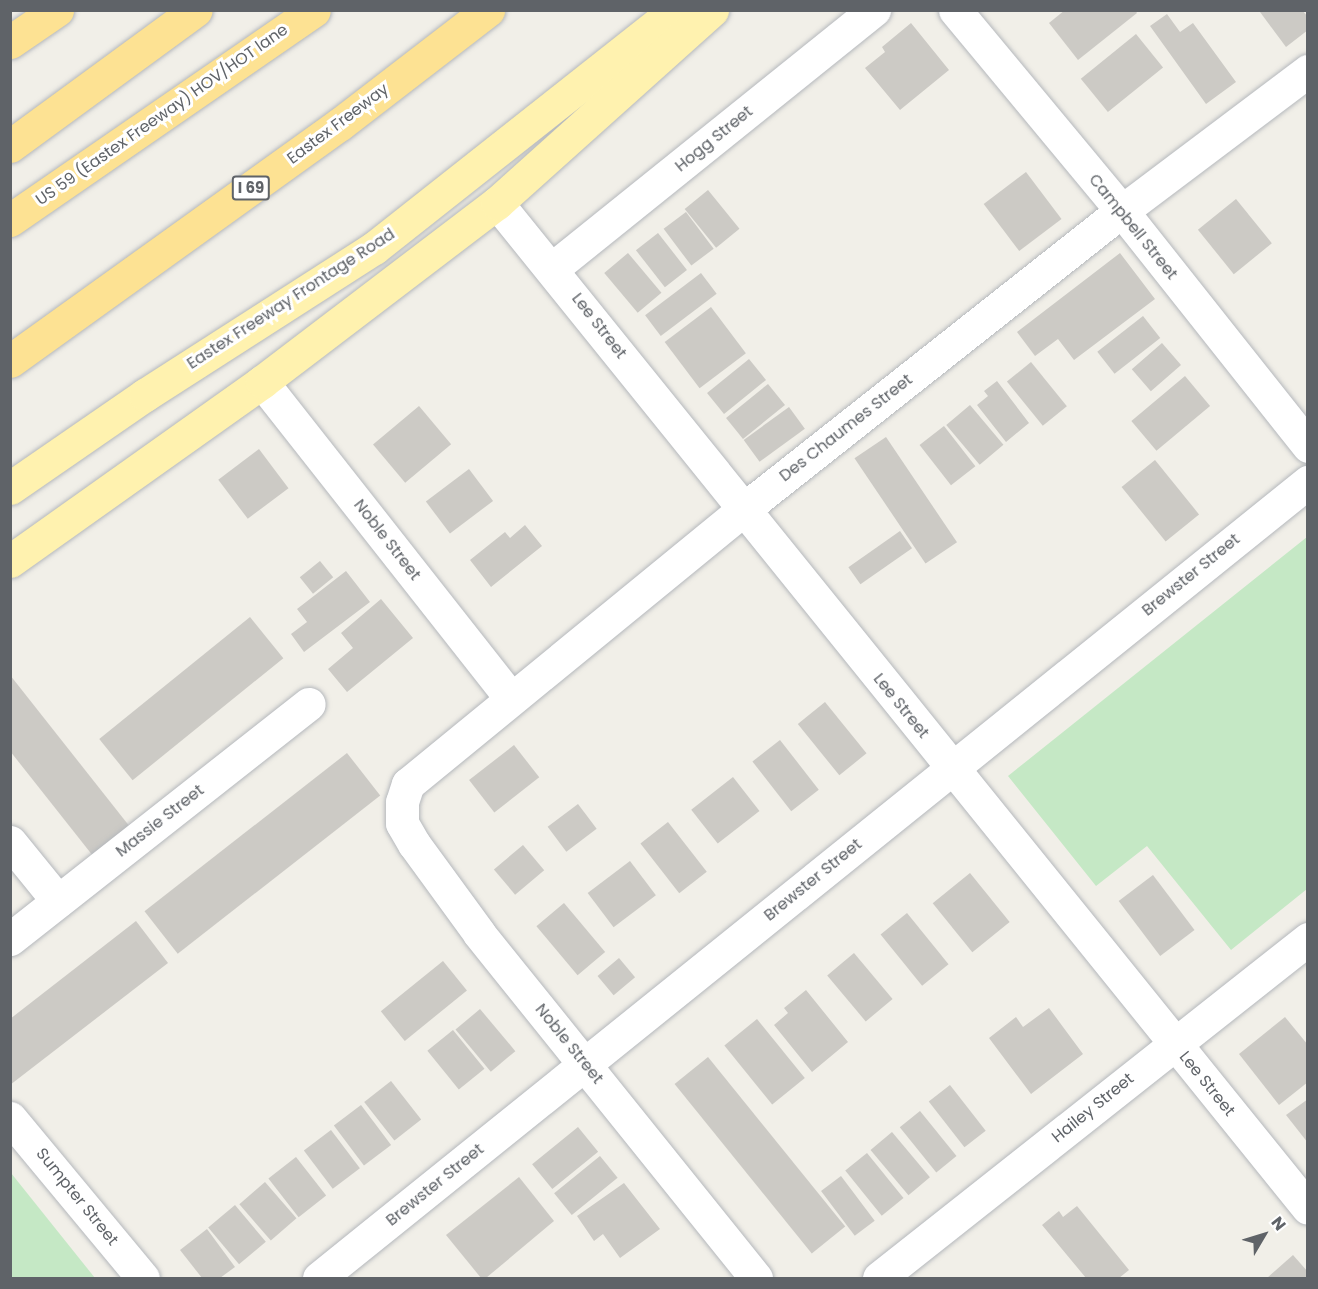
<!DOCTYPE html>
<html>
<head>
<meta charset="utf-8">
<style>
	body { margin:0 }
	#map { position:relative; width:1318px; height:1289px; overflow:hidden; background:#f1efe8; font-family:Poppins,sans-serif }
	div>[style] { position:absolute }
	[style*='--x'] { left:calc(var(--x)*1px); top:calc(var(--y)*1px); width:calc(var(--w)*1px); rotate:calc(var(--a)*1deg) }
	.green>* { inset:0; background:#c5e8c5 }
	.building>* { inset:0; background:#cccac5; transform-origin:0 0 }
	.roads { filter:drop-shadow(0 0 2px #b5b8bc) drop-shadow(0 0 2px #b5b8bc) }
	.minor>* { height:33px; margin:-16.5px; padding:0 16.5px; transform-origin:16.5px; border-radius:16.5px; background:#fff }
	.major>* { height:33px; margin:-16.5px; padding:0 16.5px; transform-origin:16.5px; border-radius:16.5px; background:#fff2af }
	.highway>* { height:33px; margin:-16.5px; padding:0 16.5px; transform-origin:16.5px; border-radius:16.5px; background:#fde293 }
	span { translate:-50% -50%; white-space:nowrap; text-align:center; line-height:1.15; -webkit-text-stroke:6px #fff; paint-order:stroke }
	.shield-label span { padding:2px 4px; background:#fff; border:2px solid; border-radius:4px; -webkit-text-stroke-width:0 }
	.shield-label { font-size:15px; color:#5f6368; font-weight:700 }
	.street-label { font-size:16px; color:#5f6368 }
	.frame { position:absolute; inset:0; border:12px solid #5f6368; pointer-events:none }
	.north { position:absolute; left:1234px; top:1205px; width:60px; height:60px; -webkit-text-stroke:4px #fff; paint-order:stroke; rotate:52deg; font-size:16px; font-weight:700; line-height:24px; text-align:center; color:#5f6368 }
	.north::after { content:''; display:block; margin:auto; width:21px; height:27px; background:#5f6368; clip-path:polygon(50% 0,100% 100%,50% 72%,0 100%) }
</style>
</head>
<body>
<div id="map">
	<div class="green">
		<div style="clip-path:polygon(1307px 537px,1307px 889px,1231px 950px,1147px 846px,1096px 886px,1008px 776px)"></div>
		<div style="clip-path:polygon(11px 1173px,95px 1278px,11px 1278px)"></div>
	</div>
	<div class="building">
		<div style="clip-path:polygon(1065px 10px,1135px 10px,1137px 13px,1078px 60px,1049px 23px)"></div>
		<div style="clip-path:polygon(1262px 10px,1302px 10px,1308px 17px,1308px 30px,1286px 47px,1260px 12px)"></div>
		<div style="clip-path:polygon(1167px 14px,1180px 32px,1193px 23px,1236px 82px,1206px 104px,1150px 26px)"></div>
		<div style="clip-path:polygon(911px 23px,949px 70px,900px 110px,865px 68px,885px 52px,882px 47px)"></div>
		<div style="left:1136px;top:34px;width:43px;height:71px;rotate:51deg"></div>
		<div style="left:1026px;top:172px;width:59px;height:53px;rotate:53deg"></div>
		<div style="left:708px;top:190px;width:50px;height:30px;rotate:51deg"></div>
		<div style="left:1236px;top:199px;width:57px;height:49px;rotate:51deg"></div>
		<div style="left:686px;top:212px;width:46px;height:28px;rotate:53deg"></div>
		<div style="left:658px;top:233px;width:47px;height:28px;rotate:52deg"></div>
		<div style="left:628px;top:253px;width:52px;height:31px;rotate:50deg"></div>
		<div style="clip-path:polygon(1120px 253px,1155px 299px,1074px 360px,1058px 339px,1035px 356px,1017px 332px)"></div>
		<div style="left:701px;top:273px;width:26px;height:70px;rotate:53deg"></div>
		<div style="left:711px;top:307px;width:58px;height:58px;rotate:53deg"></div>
		<div style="left:1143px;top:316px;width:28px;height:58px;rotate:52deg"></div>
		<div style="left:1162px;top:343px;width:29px;height:40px;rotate:49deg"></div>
		<div style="left:749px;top:359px;width:27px;height:54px;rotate:51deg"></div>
		<div style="left:1031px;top:362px;width:57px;height:31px;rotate:51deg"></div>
		<div style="left:1185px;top:376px;width:39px;height:70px;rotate:50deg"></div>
		<div style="clip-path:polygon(997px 381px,1029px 423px,1006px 442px,977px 405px,988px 396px,984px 391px)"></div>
		<div style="left:768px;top:384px;width:27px;height:54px;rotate:51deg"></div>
		<div style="left:970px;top:405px;width:52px;height:31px;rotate:50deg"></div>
		<div style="left:419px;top:406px;width:50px;height:60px;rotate:50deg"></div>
		<div style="left:789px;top:407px;width:27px;height:56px;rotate:54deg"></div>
		<div style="left:944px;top:426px;width:51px;height:31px;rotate:52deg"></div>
		<div style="left:886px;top:437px;width:127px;height:38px;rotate:56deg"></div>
		<div style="left:259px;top:449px;width:49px;height:51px;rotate:53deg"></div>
		<div style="left:1155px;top:460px;width:70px;height:43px;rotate:51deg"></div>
		<div style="left:469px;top:469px;width:40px;height:54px;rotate:53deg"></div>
		<div style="clip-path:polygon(525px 525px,542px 546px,491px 587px,470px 560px,505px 532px,510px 538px)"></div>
		<div style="left:900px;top:531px;width:21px;height:63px;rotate:55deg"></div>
		<div style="left:320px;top:561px;width:21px;height:26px;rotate:51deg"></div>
		<div style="clip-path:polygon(346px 571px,370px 602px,304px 652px,291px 634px,307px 622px,297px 609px)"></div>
		<div style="clip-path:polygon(381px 599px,413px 638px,347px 692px,328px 669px,353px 648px,341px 633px)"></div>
		<div style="left:250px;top:617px;width:53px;height:194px;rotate:51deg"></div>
		<div style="clip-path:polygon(10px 675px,134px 832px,97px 861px,10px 751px)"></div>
		<div style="left:825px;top:702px;width:66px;height:35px;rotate:51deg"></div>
		<div style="left:780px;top:740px;width:63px;height:35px;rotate:52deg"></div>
		<div style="left:514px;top:745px;width:41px;height:57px;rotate:52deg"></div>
		<div style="left:347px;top:753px;width:54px;height:257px;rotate:52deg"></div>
		<div style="left:733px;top:777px;width:43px;height:53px;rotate:52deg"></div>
		<div style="left:578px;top:804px;width:31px;height:38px;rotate:53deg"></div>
		<div style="left:668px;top:822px;width:63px;height:35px;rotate:52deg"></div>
		<div style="left:523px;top:845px;width:33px;height:38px;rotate:50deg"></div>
		<div style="left:630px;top:861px;width:43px;height:53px;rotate:53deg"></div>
		<div style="left:970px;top:873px;width:63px;height:48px;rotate:51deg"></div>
		<div style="left:1153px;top:875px;width:69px;height:43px;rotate:53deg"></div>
		<div style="left:564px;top:903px;width:64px;height:36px;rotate:50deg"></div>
		<div style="left:907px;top:913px;width:66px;height:34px;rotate:51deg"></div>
		<div style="clip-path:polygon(136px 921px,168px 963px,10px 1085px,10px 1019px)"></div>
		<div style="left:854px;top:953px;width:60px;height:35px;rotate:50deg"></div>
		<div style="left:619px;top:958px;width:25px;height:28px;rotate:50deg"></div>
		<div style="left:443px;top:961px;width:38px;height:80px;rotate:51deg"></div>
		<div style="clip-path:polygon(806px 990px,848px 1042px,812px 1072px,774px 1025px,788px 1013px,784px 1008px)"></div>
		<div style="clip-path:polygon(1049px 1008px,1083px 1054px,1031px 1094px,989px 1038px,1016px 1017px,1023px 1027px)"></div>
		<div style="left:480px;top:1009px;width:55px;height:32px;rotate:50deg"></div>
		<div style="clip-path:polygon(1285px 1017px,1308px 1045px,1308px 1082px,1279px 1105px,1239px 1054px)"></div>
		<div style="left:757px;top:1019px;width:76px;height:42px;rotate:51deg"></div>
		<div style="left:453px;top:1030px;width:50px;height:33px;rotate:51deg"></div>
		<div style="left:708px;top:1057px;width:218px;height:43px;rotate:51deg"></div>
		<div style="left:391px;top:1081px;width:49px;height:34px;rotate:52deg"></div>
		<div style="left:950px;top:1085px;width:58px;height:27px;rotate:52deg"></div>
		<div style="clip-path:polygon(1308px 1099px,1308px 1143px,1286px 1115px)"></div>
		<div style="left:361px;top:1105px;width:50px;height:34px;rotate:53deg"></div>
		<div style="left:920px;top:1111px;width:58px;height:26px;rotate:51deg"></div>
		<div style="left:578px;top:1127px;width:32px;height:59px;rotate:51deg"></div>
		<div style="left:331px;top:1130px;width:48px;height:34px;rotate:53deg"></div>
		<div style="left:892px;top:1132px;width:59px;height:28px;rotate:50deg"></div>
		<div style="left:867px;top:1153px;width:58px;height:28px;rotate:51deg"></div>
		<div style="left:600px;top:1156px;width:28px;height:59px;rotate:51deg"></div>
		<div style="left:296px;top:1157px;width:49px;height:35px;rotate:52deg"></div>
		<div style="left:841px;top:1176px;width:56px;height:25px;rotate:53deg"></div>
		<div style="clip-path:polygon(519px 1177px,554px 1221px,486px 1278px,481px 1278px,446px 1235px)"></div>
		<div style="left:265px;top:1182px;width:48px;height:34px;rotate:49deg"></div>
		<div style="clip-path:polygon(624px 1183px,660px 1229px,620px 1258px,603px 1234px,594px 1241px,577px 1216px)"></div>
		<div style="left:235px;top:1205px;width:48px;height:35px;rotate:50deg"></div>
		<div style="clip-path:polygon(1077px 1206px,1129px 1270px,1119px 1278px,1086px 1278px,1042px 1225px,1059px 1211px,1063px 1217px)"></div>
		<div style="clip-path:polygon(207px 1229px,235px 1267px,220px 1278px,202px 1278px,180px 1250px)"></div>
		<div style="clip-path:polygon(1293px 1255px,1308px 1272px,1308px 1278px,1267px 1278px)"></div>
	</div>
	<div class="roads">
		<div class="minor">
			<div style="--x:955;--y:10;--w:261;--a:50.3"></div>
			<div style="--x:1122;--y:211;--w:300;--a:51.6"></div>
			<div style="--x:497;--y:203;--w:1291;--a:51.1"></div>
			<div style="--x:553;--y:268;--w:412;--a:-38.8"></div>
			<div style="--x:262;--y:382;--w:402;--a:51.8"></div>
			<div style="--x:10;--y:842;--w:76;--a:50.9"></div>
			<div style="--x:10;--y:939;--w:380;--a:-38.2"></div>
			<div style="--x:10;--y:1118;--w:208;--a:50.3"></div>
			<div style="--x:319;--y:1278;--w:1270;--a:-38.83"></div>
			<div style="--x:756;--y:1278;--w:442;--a:-128.8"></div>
			<div style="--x:479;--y:933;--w:110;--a:-126.1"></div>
			<div style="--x:414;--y:844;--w:24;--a:-120"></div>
			<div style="--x:402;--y:823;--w:21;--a:-90"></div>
			<div style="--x:402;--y:802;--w:19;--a:-72"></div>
			<div style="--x:408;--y:784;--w:434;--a:-39.3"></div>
			<div style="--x:744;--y:509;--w:481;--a:-38.3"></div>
			<div style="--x:1122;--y:211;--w:233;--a:-37"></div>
			<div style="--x:879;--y:1278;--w:547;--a:-38.32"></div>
		</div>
		<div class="major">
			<div style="--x:10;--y:488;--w:164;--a:-34.6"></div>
			<div style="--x:145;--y:395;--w:272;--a:-32.7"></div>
			<div style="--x:374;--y:248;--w:384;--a:-38.3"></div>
			<div style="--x:10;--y:561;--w:309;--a:-35.4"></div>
			<div style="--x:262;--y:382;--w:295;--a:-37.3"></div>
			<div style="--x:497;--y:203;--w:289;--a:-41.9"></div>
		</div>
		<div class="highway">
			<div style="--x:10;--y:42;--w:57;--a:-34.2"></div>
			<div style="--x:10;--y:146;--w:230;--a:-36.2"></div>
			<div style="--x:10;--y:220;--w:369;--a:-34.6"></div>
			<div style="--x:10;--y:361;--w:406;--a:-35.7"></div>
			<div style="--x:340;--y:124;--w:187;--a:-37.6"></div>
		</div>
	</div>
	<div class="shield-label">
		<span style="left:251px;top:188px">I 69</span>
	</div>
	<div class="street-label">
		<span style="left:162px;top:115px;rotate:-35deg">US 59 (Eastex Freeway) HOV/HOT lane</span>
		<span style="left:338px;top:124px;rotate:-37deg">Eastex Freeway</span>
		<span style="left:714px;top:139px;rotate:-39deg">Hogg Street</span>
		<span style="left:1133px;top:227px;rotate:51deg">Campbell Street</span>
		<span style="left:291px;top:299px;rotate:-33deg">Eastex Freeway Frontage Road</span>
		<span style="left:599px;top:326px;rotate:52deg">Lee Street</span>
		<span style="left:846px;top:428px;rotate:-38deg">Des Chaumes Street</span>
		<span style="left:387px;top:540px;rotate:52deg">Noble Street</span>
		<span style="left:1191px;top:575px;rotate:-39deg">Brewster Street</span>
		<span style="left:901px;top:706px;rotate:51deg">Lee Street</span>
		<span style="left:160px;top:821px;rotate:-38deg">Massie Street</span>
		<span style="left:813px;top:880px;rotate:-39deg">Brewster Street</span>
		<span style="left:569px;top:1044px;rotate:51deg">Noble Street</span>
		<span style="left:1207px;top:1084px;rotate:51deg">Lee Street</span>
		<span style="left:1093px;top:1108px;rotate:-39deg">Hailey Street</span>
		<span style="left:435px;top:1185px;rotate:-39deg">Brewster Street</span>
		<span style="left:77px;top:1197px;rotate:51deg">Sumpter Street</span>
	</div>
	<div class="frame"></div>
	<div class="north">N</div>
</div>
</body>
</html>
